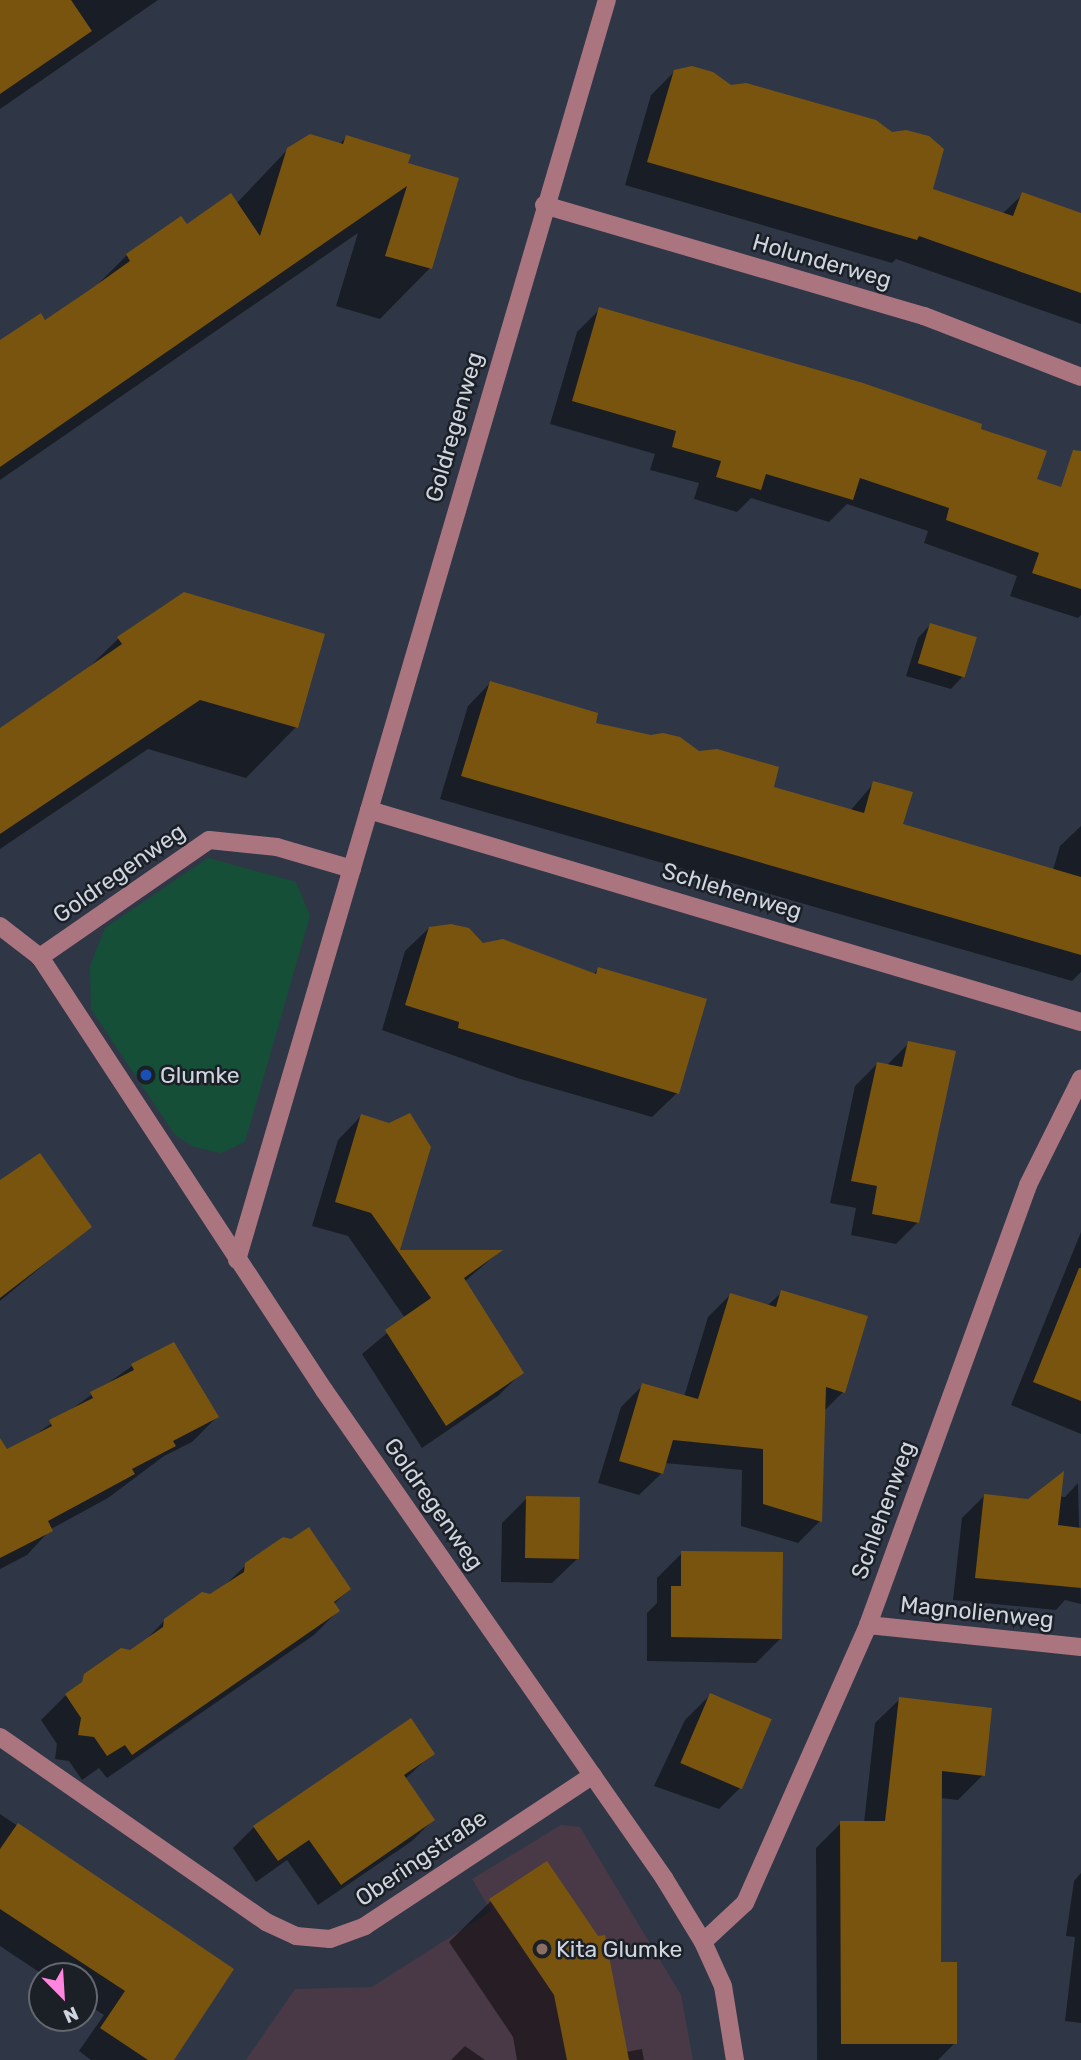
<!DOCTYPE html>
<html>
<head>
<meta charset="utf-8">
<style>
	body { margin:0 }
	#map { position:relative; width:1081px; height:2060px; overflow:hidden; background:#2f3747; font-family:Rubik,sans-serif }
	div>[style] { position:absolute }
	[style*='--x'] { left:calc(var(--x)*1px); top:calc(var(--y)*1px); width:calc(var(--w)*1px); rotate:calc(var(--a)*1deg) }
	.education>* { inset:0; background:#493946 }
	.green>* { inset:0; background:#154f38 }
	.shadow>* { inset:0; background:#0007 }
	.building>* { inset:0; background:#79540e; transform-origin:0 0 }
	.minor>* { height:18px; margin:-9px; padding:0 9px; transform-origin:9px; border-radius:9px; background:#ab7580 }
	.dots>* { width:19px; height:19px; translate:-50% -50%; box-sizing:border-box; border:4px solid #1b1f26; border-radius:50% }
	span { translate:-50% -50%; white-space:nowrap; text-align:center; line-height:1.15; -webkit-text-stroke:5px #1b1f26; paint-order:stroke }
	.street-label { font-size:23px; color:#cfd5df }
	.poi-label { font-size:23px; color:#cfd5df }
	.left { translate:0 -50%; text-align:left }
	.north { position:absolute; left:28px; top:1962px; width:70px; height:70px; box-sizing:border-box; background:#1b1f26; border:2px solid #636870; border-radius:50%; rotate:156deg; font-size:19px; font-weight:700; line-height:28px; text-align:center; color:#cfd5df }
	.north::after { content:''; display:block; margin:auto; width:24px; height:32px; background:#ff85df; clip-path:polygon(50% 0,100% 100%,50% 72%,0 100%) }
</style>
</head>
<body>
<div id="map">
	<div class="education">
		<div style="clip-path:polygon(561px 1825px,580px 1827px,681px 1995px,693px 2060px,246px 2060px,295px 1989px,372px 1987px,491px 1911px,472px 1879px)"></div>
	</div>
	<div class="green">
		<div style="clip-path:polygon(208px 858px,296px 882px,310px 916px,245px 1142px,221px 1153px,194px 1147px,175px 1135px,91px 1009px,90px 966px,105px 928px)"></div>
	</div>
	<div class="shadow">
		<div style="clip-path:polygon(0 0,158px 0,0 109px)"></div>
		<div style="clip-path:polygon(674px 72px,731px 87px,931px 190px,1002px 214px,1023px 194px,1081px 215px,1081px 324px,896px 259px,892px 263px,625px 185px,651px 95px)"></div>
		<div style="clip-path:polygon(346px 137px,405px 164px,430px 268px,380px 319px,336px 306px,358px 233px,0 480px,0 342px,45px 322px,92px 290px,127px 255px,180px 218px,186px 226px,236px 204px,288px 149px,339px 145px)"></div>
		<div style="clip-path:polygon(600px 309px,979px 430px,1035px 480px,1081px 495px,1081px 615px,1078px 618px,1010px 596px,1017px 576px,924px 543px,928px 531px,847px 504px,829px 522px,751px 498px,737px 512px,694px 499px,699px 483px,650px 470px,655px 454px,550px 424px,577px 332px)"></div>
		<div style="clip-path:polygon(184px 594px,296px 727px,246px 778px,148px 749px,0 849px,0 730px,84px 672px,118px 639px)"></div>
		<div style="clip-path:polygon(930px 625px,963px 676px,951px 689px,906px 676px,918px 638px)"></div>
		<div style="clip-path:polygon(490px 683px,593px 724px,699px 753px,772px 788px,850px 811px,874px 783px,901px 825px,1053px 870px,1060px 846px,1081px 826px,1081px 972px,1072px 981px,440px 799px,468px 706px)"></div>
		<div style="clip-path:polygon(430px 927px,468px 930px,483px 945px,593px 975px,598px 969px,677px 1093px,652px 1117px,517px 1078px,382px 1030px,405px 951px)"></div>
		<div style="clip-path:polygon(909px 1043px,918px 1222px,896px 1244px,851px 1235px,856px 1208px,830px 1203px,855px 1086px,877px 1064px,886px 1066px)"></div>
		<div style="clip-path:polygon(361px 1116px,429px 1147px,398px 1252px,499px 1252px,464px 1282px,521px 1373px,498px 1396px,422px 1448px,362px 1354px,405px 1318px,348px 1236px,312px 1226px,338px 1140px)"></div>
		<div style="clip-path:polygon(0 1182px,89px 1227px,0 1301px)"></div>
		<div style="clip-path:polygon(1081px 1232px,1081px 1434px,1011px 1405px)"></div>
		<div style="clip-path:polygon(782px 1292px,843px 1392px,823px 1412px,820px 1521px,798px 1543px,741px 1526px,742px 1470px,664px 1463px,662px 1473px,639px 1495px,598px 1483px,621px 1407px,643px 1385px,684px 1397px,708px 1317px,730px 1295px,767px 1306px)"></div>
		<div style="clip-path:polygon(132px 1366px,217px 1417px,192px 1442px,164px 1456px,108px 1498px,51px 1529px,27px 1555px,0 1569px,0 1460px)"></div>
		<div style="clip-path:polygon(1078px 1483px,1081px 1604px,1065px 1600px,1056px 1610px,953px 1600px,962px 1518px,984px 1496px,1029px 1501px,1038px 1494px,1065px 1497px)"></div>
		<div style="clip-path:polygon(527px 1498px,577px 1559px,552px 1583px,501px 1582px,502px 1523px)"></div>
		<div style="clip-path:polygon(682px 1553px,781px 1638px,756px 1663px,647px 1661px,647px 1613px,657px 1603px,657px 1578px)"></div>
		<div style="clip-path:polygon(246px 1565px,349px 1589px,334px 1604px,338px 1611px,314px 1635px,107px 1778px,99px 1768px,82px 1780px,69px 1761px,55px 1759px,57px 1744px,41px 1720px,66px 1695px,141px 1645px,165px 1620px,222px 1588px)"></div>
		<div style="clip-path:polygon(710px 1695px,744px 1784px,719px 1809px,654px 1786px,685px 1720px)"></div>
		<div style="clip-path:polygon(900px 1699px,983px 1775px,958px 1800px,940px 1798px,939px 1964px,955px 2043px,938px 2060px,817px 2060px,816px 1848px,841px 1823px,864px 1823px,875px 1723px)"></div>
		<div style="clip-path:polygon(432px 1754px,405px 1779px,433px 1820px,412px 1841px,318px 1905px,287px 1860px,256px 1882px,233px 1848px,254px 1827px)"></div>
		<div style="clip-path:polygon(0 1814px,232px 1970px,172px 2060px,91px 2060px,79px 2051px,104px 2015px,84px 2002px,84px 1976px,45px 1976px,0 1946px)"></div>
		<div style="clip-path:polygon(1081px 1873px,1081px 2023px,1065px 2021px,1075px 1937px,1066px 1936px,1074px 1881px)"></div>
		<div style="clip-path:polygon(491px 1901px,626px 2052px,642px 2049px,644px 2060px,517px 2060px,513px 2037px,449px 1942px)"></div>
		<div style="clip-path:polygon(465px 2046px,485px 2060px,451px 2060px)"></div>
	</div>
	<div class="building">
		<div style="clip-path:polygon(0 0,71px 0,92px 31px,0 94px)"></div>
		<div style="clip-path:polygon(692px 66px,713px 72px,731px 85px,746px 83px,876px 120px,892px 132px,906px 130px,929px 136px,944px 149px,933px 189px,1013px 216px,1022px 192px,1081px 213px,1081px 293px,919px 236px,917px 240px,647px 162px,674px 70px)"></div>
		<div style="clip-path:polygon(310px 134px,343px 144px,346px 135px,411px 155px,408px 163px,459px 178px,432px 269px,385px 256px,407px 186px,0 467px,0 340px,41px 313px,45px 320px,88px 291px,130px 261px,126px 254px,181px 216px,187px 224px,231px 193px,260px 236px,287px 148px)"></div>
		<div style="clip-path:polygon(599px 307px,863px 383px,982px 424px,981px 429px,1047px 451px,1037px 479px,1061px 487px,1073px 450px,1081px 451px,1081px 589px,1032px 573px,1039px 553px,946px 520px,949px 508px,860px 478px,853px 500px,766px 474px,761px 490px,716px 477px,721px 461px,672px 447px,676px 431px,572px 401px)"></div>
		<div style="clip-path:polygon(184px 592px,325px 634px,298px 728px,200px 700px,0 834px,0 728px,122px 644px,117px 637px)"></div>
		<div style="left:930px;top:623px;width:49px;height:42px;rotate:17deg"></div>
		<div style="clip-path:polygon(490px 681px,598px 713px,596px 723px,651px 735px,663px 733px,680px 737px,699px 751px,717px 749px,779px 767px,774px 787px,864px 813px,873px 781px,913px 792px,903px 824px,1081px 877px,1081px 955px,461px 776px)"></div>
		<div style="clip-path:polygon(451px 924px,469px 928px,483px 943px,503px 939px,596px 974px,598px 967px,707px 999px,679px 1094px,458px 1028px,459px 1022px,405px 1005px,429px 927px)"></div>
		<div style="clip-path:polygon(908px 1041px,956px 1051px,919px 1223px,872px 1214px,877px 1186px,851px 1181px,877px 1062px,902px 1067px)"></div>
		<div style="clip-path:polygon(410px 1113px,431px 1147px,400px 1250px,503px 1250px,464px 1278px,524px 1373px,446px 1426px,385px 1330px,431px 1298px,371px 1213px,335px 1202px,361px 1114px,389px 1123px)"></div>
		<div style="clip-path:polygon(40px 1153px,92px 1227px,0 1298px,0 1180px)"></div>
		<div style="clip-path:polygon(1079px 1268px,1081px 1268px,1081px 1401px,1033px 1382px)"></div>
		<div style="clip-path:polygon(781px 1290px,868px 1316px,845px 1393px,826px 1387px,822px 1522px,763px 1504px,763px 1449px,673px 1440px,663px 1474px,619px 1461px,642px 1383px,698px 1399px,730px 1293px,776px 1307px)"></div>
		<div style="clip-path:polygon(174px 1342px,219px 1417px,173px 1441px,176px 1446px,132px 1469px,135px 1474px,48px 1521px,53px 1531px,0 1558px,0 1438px,7px 1449px,52px 1426px,49px 1420px,93px 1398px,90px 1392px,134px 1370px,131px 1364px)"></div>
		<div style="clip-path:polygon(1064px 1471px,1058px 1525px,1081px 1528px,1081px 1588px,975px 1578px,984px 1494px,1028px 1499px)"></div>
		<div style="left:526px;top:1496px;width:54px;height:62px;rotate:1deg"></div>
		<div style="clip-path:polygon(309px 1527px,351px 1589px,334px 1602px,340px 1611px,132px 1755px,125px 1745px,107px 1756px,94px 1737px,78px 1735px,81px 1718px,65px 1694px,82px 1682px,84px 1674px,121px 1648px,130px 1650px,163px 1627px,164px 1619px,202px 1592px,210px 1594px,244px 1572px,245px 1563px,283px 1537px,291px 1539px)"></div>
		<div style="clip-path:polygon(681px 1551px,783px 1552px,782px 1639px,671px 1637px,671px 1586px,681px 1586px)"></div>
		<div style="left:710px;top:1693px;width:67px;height:76px;rotate:23deg"></div>
		<div style="clip-path:polygon(899px 1697px,992px 1708px,985px 1776px,942px 1771px,941px 1962px,957px 1962px,957px 2044px,841px 2044px,840px 1821px,885px 1821px)"></div>
		<div style="clip-path:polygon(411px 1718px,435px 1754px,404px 1775px,435px 1820px,341px 1885px,309px 1840px,278px 1861px,253px 1826px)"></div>
		<div style="clip-path:polygon(18px 1823px,234px 1969px,174px 2060px,148px 2060px,100px 2028px,125px 1991px,0 1909px,0 1849px)"></div>
		<div style="clip-path:polygon(547px 1861px,598px 1936px,605px 1935px,629px 2060px,567px 2060px,554px 1995px,489px 1899px)"></div>
	</div>
	<div class="minor">
		<div style="--x:544;--y:205;--w:396;--a:16.3"></div>
		<div style="--x:924;--y:316;--w:168;--a:21.2"></div>
		<div style="--x:369;--y:810;--w:743;--a:16.58"></div>
		<div style="--x:352;--y:869;--w:78;--a:-163.7"></div>
		<div style="--x:277;--y:847;--w:68;--a:-174.1"></div>
		<div style="--x:209;--y:840;--w:206;--a:145.3"></div>
		<div style="--x:40;--y:957;--w:518;--a:56.74"></div>
		<div style="--x:324;--y:1390;--w:595;--a:55.13"></div>
		<div style="--x:664;--y:1878;--w:75;--a:58.6"></div>
		<div style="--x:703;--y:1942;--w:48;--a:65.6"></div>
		<div style="--x:723;--y:1986;--w:75;--a:80.8"></div>
		<div style="--x:0;--y:926;--w:51;--a:37.8"></div>
		<div style="--x:237;--y:1260;--w:1313;--a:-73.64"></div>
		<div style="--x:868;--y:1625;--w:214;--a:5.9"></div>
		<div style="--x:0;--y:1737;--w:324;--a:34.8"></div>
		<div style="--x:266;--y:1922;--w:33;--a:25"></div>
		<div style="--x:296;--y:1936;--w:34;--a:5"></div>
		<div style="--x:330;--y:1939;--w:37;--a:-20"></div>
		<div style="--x:365;--y:1926;--w:273;--a:-33.5"></div>
		<div style="--x:703;--y:1942;--w:57;--a:-42.9"></div>
		<div style="--x:745;--y:1903;--w:304;--a:-66.1"></div>
		<div style="--x:868;--y:1625;--w:468;--a:-70"></div>
		<div style="--x:1028;--y:1185;--w:119;--a:-63.6"></div>
	</div>
	<div class="dots">
		<div style="left:146px;top:1075px;background:#1a4fb4"></div>
		<div style="left:542px;top:1949px;background:#8d6e63"></div>
	</div>
	<div class="street-label">
		<span style="left:822px;top:261px;rotate:16deg">Holunderweg</span>
		<span style="left:454px;top:427px;rotate:-74deg">Goldregenweg</span>
		<span style="left:119px;top:873px;rotate:-35deg">Goldregenweg</span>
		<span style="left:732px;top:891px;rotate:17deg">Schlehenweg</span>
		<span style="left:434px;top:1504px;rotate:55deg">Goldregenweg</span>
		<span style="left:883px;top:1510px;rotate:-70deg">Schlehenweg</span>
		<span style="left:977px;top:1612px;rotate:6deg">Magnolienweg</span>
		<span style="left:421px;top:1858px;rotate:-34deg">Oberingstraße</span>
	</div>
	<div class="poi-label">
		<span class="left" style="left:160px;top:1075px">Glumke</span>
		<span class="left" style="left:556px;top:1949px">Kita Glumke</span>
	</div>
	<div class="north">N</div>
</div>
</body>
</html>
